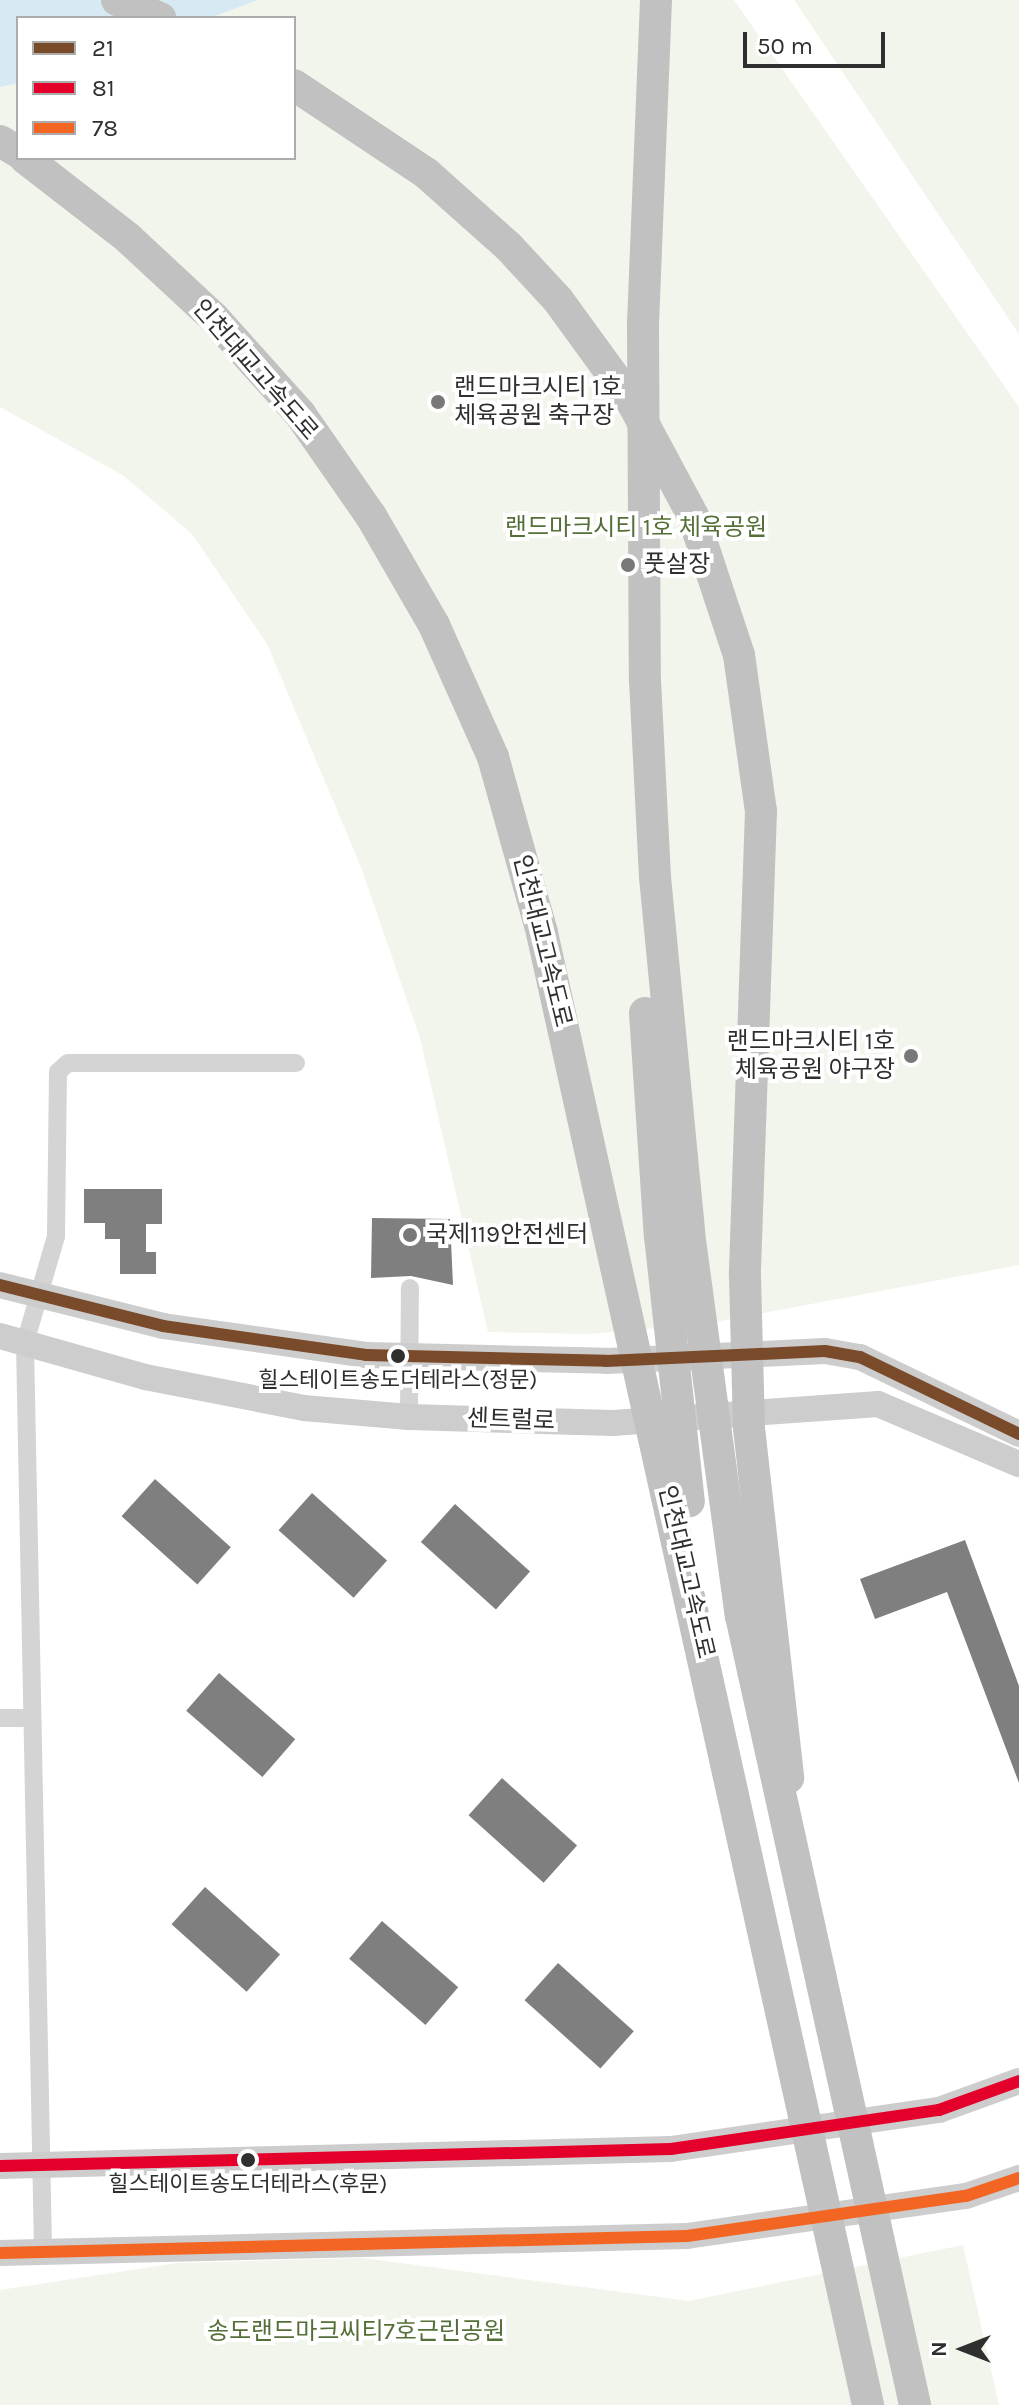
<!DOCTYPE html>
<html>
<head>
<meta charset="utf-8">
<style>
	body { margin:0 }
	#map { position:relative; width:1019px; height:2405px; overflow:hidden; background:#fff; font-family:Karla,"Noto Sans KR",sans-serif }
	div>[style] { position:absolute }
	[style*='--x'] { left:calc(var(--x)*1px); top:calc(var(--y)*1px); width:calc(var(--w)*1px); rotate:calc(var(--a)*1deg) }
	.green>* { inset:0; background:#f1f5eb }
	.water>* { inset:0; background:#d7eaf4 }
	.building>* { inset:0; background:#7f7f7f; transform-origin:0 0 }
	.street>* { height:18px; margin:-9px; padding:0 9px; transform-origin:9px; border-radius:9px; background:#d4d4d4 }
	.secondary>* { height:26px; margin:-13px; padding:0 13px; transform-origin:13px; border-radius:13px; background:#cdcdcd }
	.highway>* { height:32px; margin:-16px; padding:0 16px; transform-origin:16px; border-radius:16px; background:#c1c1c1 }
	.highway-bridge>* { height:32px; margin:-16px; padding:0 16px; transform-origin:16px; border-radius:16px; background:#c1c1c1 }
	.bus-1>* { height:12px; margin:-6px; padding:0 6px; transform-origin:6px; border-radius:6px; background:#7a4b2a }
	.bus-2>* { height:12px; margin:-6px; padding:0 6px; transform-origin:6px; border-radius:6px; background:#e4002b }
	.bus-3>* { height:12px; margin:-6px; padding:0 6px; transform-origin:6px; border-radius:6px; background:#f26522 }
	.dots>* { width:22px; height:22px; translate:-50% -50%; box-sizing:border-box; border:4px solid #fff; border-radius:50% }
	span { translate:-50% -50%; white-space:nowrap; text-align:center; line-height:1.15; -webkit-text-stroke:8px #fff; paint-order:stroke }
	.bus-label { font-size:22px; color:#2f2f2f }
	.street-label { font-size:24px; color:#2f2f2f }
	.poi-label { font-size:24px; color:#2f2f2f }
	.left { translate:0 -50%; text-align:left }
	.right { translate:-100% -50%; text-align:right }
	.park-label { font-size:24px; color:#556f38 }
	.legend { position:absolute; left:16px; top:16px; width:280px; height:144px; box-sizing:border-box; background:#fff; border:2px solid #acacac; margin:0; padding:10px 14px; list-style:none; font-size:24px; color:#2f2f2f }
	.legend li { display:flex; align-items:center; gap:16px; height:40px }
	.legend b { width:40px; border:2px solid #acacac }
	.north { position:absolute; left:923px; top:2309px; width:80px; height:80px; -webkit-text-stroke:6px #fff; paint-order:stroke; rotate:270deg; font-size:22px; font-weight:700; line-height:32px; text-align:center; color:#2f2f2f }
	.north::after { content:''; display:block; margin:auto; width:28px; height:36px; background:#2f2f2f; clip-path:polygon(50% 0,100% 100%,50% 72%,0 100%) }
	.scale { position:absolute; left:743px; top:32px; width:142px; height:36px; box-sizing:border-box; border:4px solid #2f2f2f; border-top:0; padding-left:10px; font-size:24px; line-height:28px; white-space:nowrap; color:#2f2f2f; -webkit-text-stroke:6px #fff; paint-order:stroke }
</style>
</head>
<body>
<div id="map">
	<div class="green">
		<div style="clip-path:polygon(258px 0,734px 0,1019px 407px,1019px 1265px,710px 1323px,590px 1334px,488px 1332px,420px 1038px,361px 867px,267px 644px,192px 534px,124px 476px,0 407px,0 85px,18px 82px,18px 158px,294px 158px,294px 18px,209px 18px)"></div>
		<div style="clip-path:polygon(794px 0,1019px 0,1019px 334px)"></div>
		<div style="clip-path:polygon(963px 2245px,999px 2405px,0 2405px,0 2290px,178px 2263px,363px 2258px,689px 2301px)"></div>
	</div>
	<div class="water">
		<div style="clip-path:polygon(0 0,258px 0,210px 18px,18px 18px,18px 83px,0 87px)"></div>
	</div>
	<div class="building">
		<div style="clip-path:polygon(84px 1189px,162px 1189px,162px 1224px,146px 1224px,146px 1252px,156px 1252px,156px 1274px,120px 1274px,120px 1239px,105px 1239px,105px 1223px,84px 1223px)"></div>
		<div style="clip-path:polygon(372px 1218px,450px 1219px,453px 1285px,411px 1276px,371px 1278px)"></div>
		<div style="left:155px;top:1479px;width:102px;height:50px;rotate:42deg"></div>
		<div style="left:312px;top:1493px;width:101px;height:50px;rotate:42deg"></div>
		<div style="left:455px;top:1504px;width:101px;height:51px;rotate:42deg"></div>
		<div style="clip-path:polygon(965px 1540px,1019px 1686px,1019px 1783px,947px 1592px,875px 1619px,860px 1579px)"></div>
		<div style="left:219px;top:1673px;width:101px;height:50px;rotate:41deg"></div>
		<div style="left:502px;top:1778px;width:101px;height:50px;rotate:42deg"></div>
		<div style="left:205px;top:1887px;width:101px;height:50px;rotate:42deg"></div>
		<div style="left:382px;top:1921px;width:101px;height:50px;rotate:41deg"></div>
		<div style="left:558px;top:1963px;width:102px;height:50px;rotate:42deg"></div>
	</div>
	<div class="street">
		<div style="--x:409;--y:1417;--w:129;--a:-89.6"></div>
		<div style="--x:0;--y:1718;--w:31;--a:0"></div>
		<div style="--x:43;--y:2249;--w:906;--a:-91.14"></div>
		<div style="--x:25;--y:1343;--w:111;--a:-73.8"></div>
		<div style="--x:56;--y:1236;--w:164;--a:-89.3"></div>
		<div style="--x:58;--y:1072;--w:13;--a:-42"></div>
		<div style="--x:68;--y:1063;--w:228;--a:0"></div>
	</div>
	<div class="secondary">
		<div style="--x:0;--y:1285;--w:168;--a:14.1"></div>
		<div style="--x:163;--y:1326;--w:205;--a:8.1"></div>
		<div style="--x:366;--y:1355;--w:240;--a:1.4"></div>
		<div style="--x:606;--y:1361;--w:219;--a:-2.6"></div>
		<div style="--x:825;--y:1351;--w:36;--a:10"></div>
		<div style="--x:860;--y:1357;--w:177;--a:25.8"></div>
		<div style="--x:0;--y:1336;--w:151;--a:15.8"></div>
		<div style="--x:145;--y:1377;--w:162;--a:11"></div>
		<div style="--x:304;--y:1408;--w:105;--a:4.9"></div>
		<div style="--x:409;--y:1417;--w:204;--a:1.7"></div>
		<div style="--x:613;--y:1423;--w:266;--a:-4.1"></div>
		<div style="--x:878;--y:1404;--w:153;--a:23.1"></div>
		<div style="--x:0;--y:2166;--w:671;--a:-1.45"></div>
		<div style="--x:671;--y:2149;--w:271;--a:-8.3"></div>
		<div style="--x:939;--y:2110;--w:85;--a:-19.9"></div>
		<div style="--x:0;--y:2253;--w:687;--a:-1.42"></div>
		<div style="--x:687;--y:2236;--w:282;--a:-8.2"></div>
		<div style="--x:966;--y:2196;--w:56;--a:-18.8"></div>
	</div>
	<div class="highway">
		<div style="--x:117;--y:0;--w:47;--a:22.7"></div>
		<div style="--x:294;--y:85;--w:159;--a:33.7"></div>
		<div style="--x:426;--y:173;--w:111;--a:41.7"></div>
		<div style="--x:509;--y:247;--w:72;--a:47.2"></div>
		<div style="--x:558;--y:300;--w:126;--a:54"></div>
		<div style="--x:632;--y:402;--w:129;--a:61.8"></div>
		<div style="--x:0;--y:141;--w:21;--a:31"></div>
		<div style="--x:749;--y:1428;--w:352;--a:83.6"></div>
	</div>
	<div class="highway-bridge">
		<div style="--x:656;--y:0;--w:327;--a:92.3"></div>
		<div style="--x:643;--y:327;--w:353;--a:89.7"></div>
		<div style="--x:645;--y:680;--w:197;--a:87.1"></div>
		<div style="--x:655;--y:877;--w:358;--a:84.5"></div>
		<div style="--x:689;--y:1233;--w:387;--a:82.3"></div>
		<div style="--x:741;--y:1616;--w:808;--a:77.56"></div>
		<div style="--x:25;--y:158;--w:130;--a:37.8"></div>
		<div style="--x:128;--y:238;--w:117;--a:42.9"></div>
		<div style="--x:214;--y:318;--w:129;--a:48.1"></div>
		<div style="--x:300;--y:414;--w:124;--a:55.2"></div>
		<div style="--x:371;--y:516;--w:126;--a:60"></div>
		<div style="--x:434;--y:625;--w:145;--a:65.9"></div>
		<div style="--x:493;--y:757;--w:183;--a:74.4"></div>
		<div style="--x:542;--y:933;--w:1508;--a:77.51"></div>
		<div style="--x:693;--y:516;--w:146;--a:71.7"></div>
		<div style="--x:739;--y:655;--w:158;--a:82"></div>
		<div style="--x:761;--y:811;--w:465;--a:92"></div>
		<div style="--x:745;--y:1276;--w:152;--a:88.5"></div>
		<div style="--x:645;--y:1013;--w:224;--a:86.2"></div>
		<div style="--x:660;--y:1236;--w:267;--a:83.8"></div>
	</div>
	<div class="bus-1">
		<div style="--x:0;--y:1285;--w:168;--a:14.1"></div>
		<div style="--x:163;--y:1326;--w:205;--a:8.1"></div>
		<div style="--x:366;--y:1355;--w:240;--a:1.4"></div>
		<div style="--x:606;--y:1361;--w:219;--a:-2.6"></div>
		<div style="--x:825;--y:1351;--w:36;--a:10"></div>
		<div style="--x:860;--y:1357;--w:177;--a:25.8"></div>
	</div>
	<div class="bus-2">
		<div style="--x:0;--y:2166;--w:671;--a:-1.45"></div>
		<div style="--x:671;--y:2149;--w:271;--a:-8.3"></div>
		<div style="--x:939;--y:2110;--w:85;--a:-19.9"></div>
	</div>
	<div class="bus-3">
		<div style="--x:0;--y:2253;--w:687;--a:-1.42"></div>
		<div style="--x:687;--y:2236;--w:282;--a:-8.2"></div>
		<div style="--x:966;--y:2196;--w:56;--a:-18.8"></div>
	</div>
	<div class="dots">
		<div style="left:438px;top:402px;background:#787878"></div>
		<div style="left:628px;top:565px;background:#787878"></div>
		<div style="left:911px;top:1056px;background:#787878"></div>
		<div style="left:410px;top:1235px;background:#787878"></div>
		<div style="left:398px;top:1356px;background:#2f2f2f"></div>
		<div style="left:248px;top:2160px;background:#2f2f2f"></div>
	</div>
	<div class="bus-label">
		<span style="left:398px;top:1381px">힐스테이트송도더테라스(정문)</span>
		<span style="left:248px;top:2185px">힐스테이트송도더테라스(후문)</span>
	</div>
	<div class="street-label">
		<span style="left:255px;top:370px;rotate:49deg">인천대교고속도로</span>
		<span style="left:542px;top:941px;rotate:76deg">인천대교고속도로</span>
		<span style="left:511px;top:1420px;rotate:2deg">센트럴로</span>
		<span style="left:686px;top:1572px;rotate:77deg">인천대교고속도로</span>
	</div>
	<div class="poi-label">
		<span class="left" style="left:454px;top:402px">랜드마크시티 1호<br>체육공원 축구장</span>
		<span class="left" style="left:644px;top:565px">풋살장</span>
		<span class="right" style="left:895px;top:1056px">랜드마크시티 1호<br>체육공원 야구장</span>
		<span class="left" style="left:426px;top:1235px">국제119안전센터</span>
	</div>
	<div class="park-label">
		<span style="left:636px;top:528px">랜드마크시티 1호 체육공원</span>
		<span style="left:356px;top:2332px">송도랜드마크씨티7호근린공원</span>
	</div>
	<ul class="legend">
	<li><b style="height:10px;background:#7a4b2a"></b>21</li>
	<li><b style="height:10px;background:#e4002b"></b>81</li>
	<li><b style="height:10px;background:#f26522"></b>78</li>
	</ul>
	<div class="north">N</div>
	<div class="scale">50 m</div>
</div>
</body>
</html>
